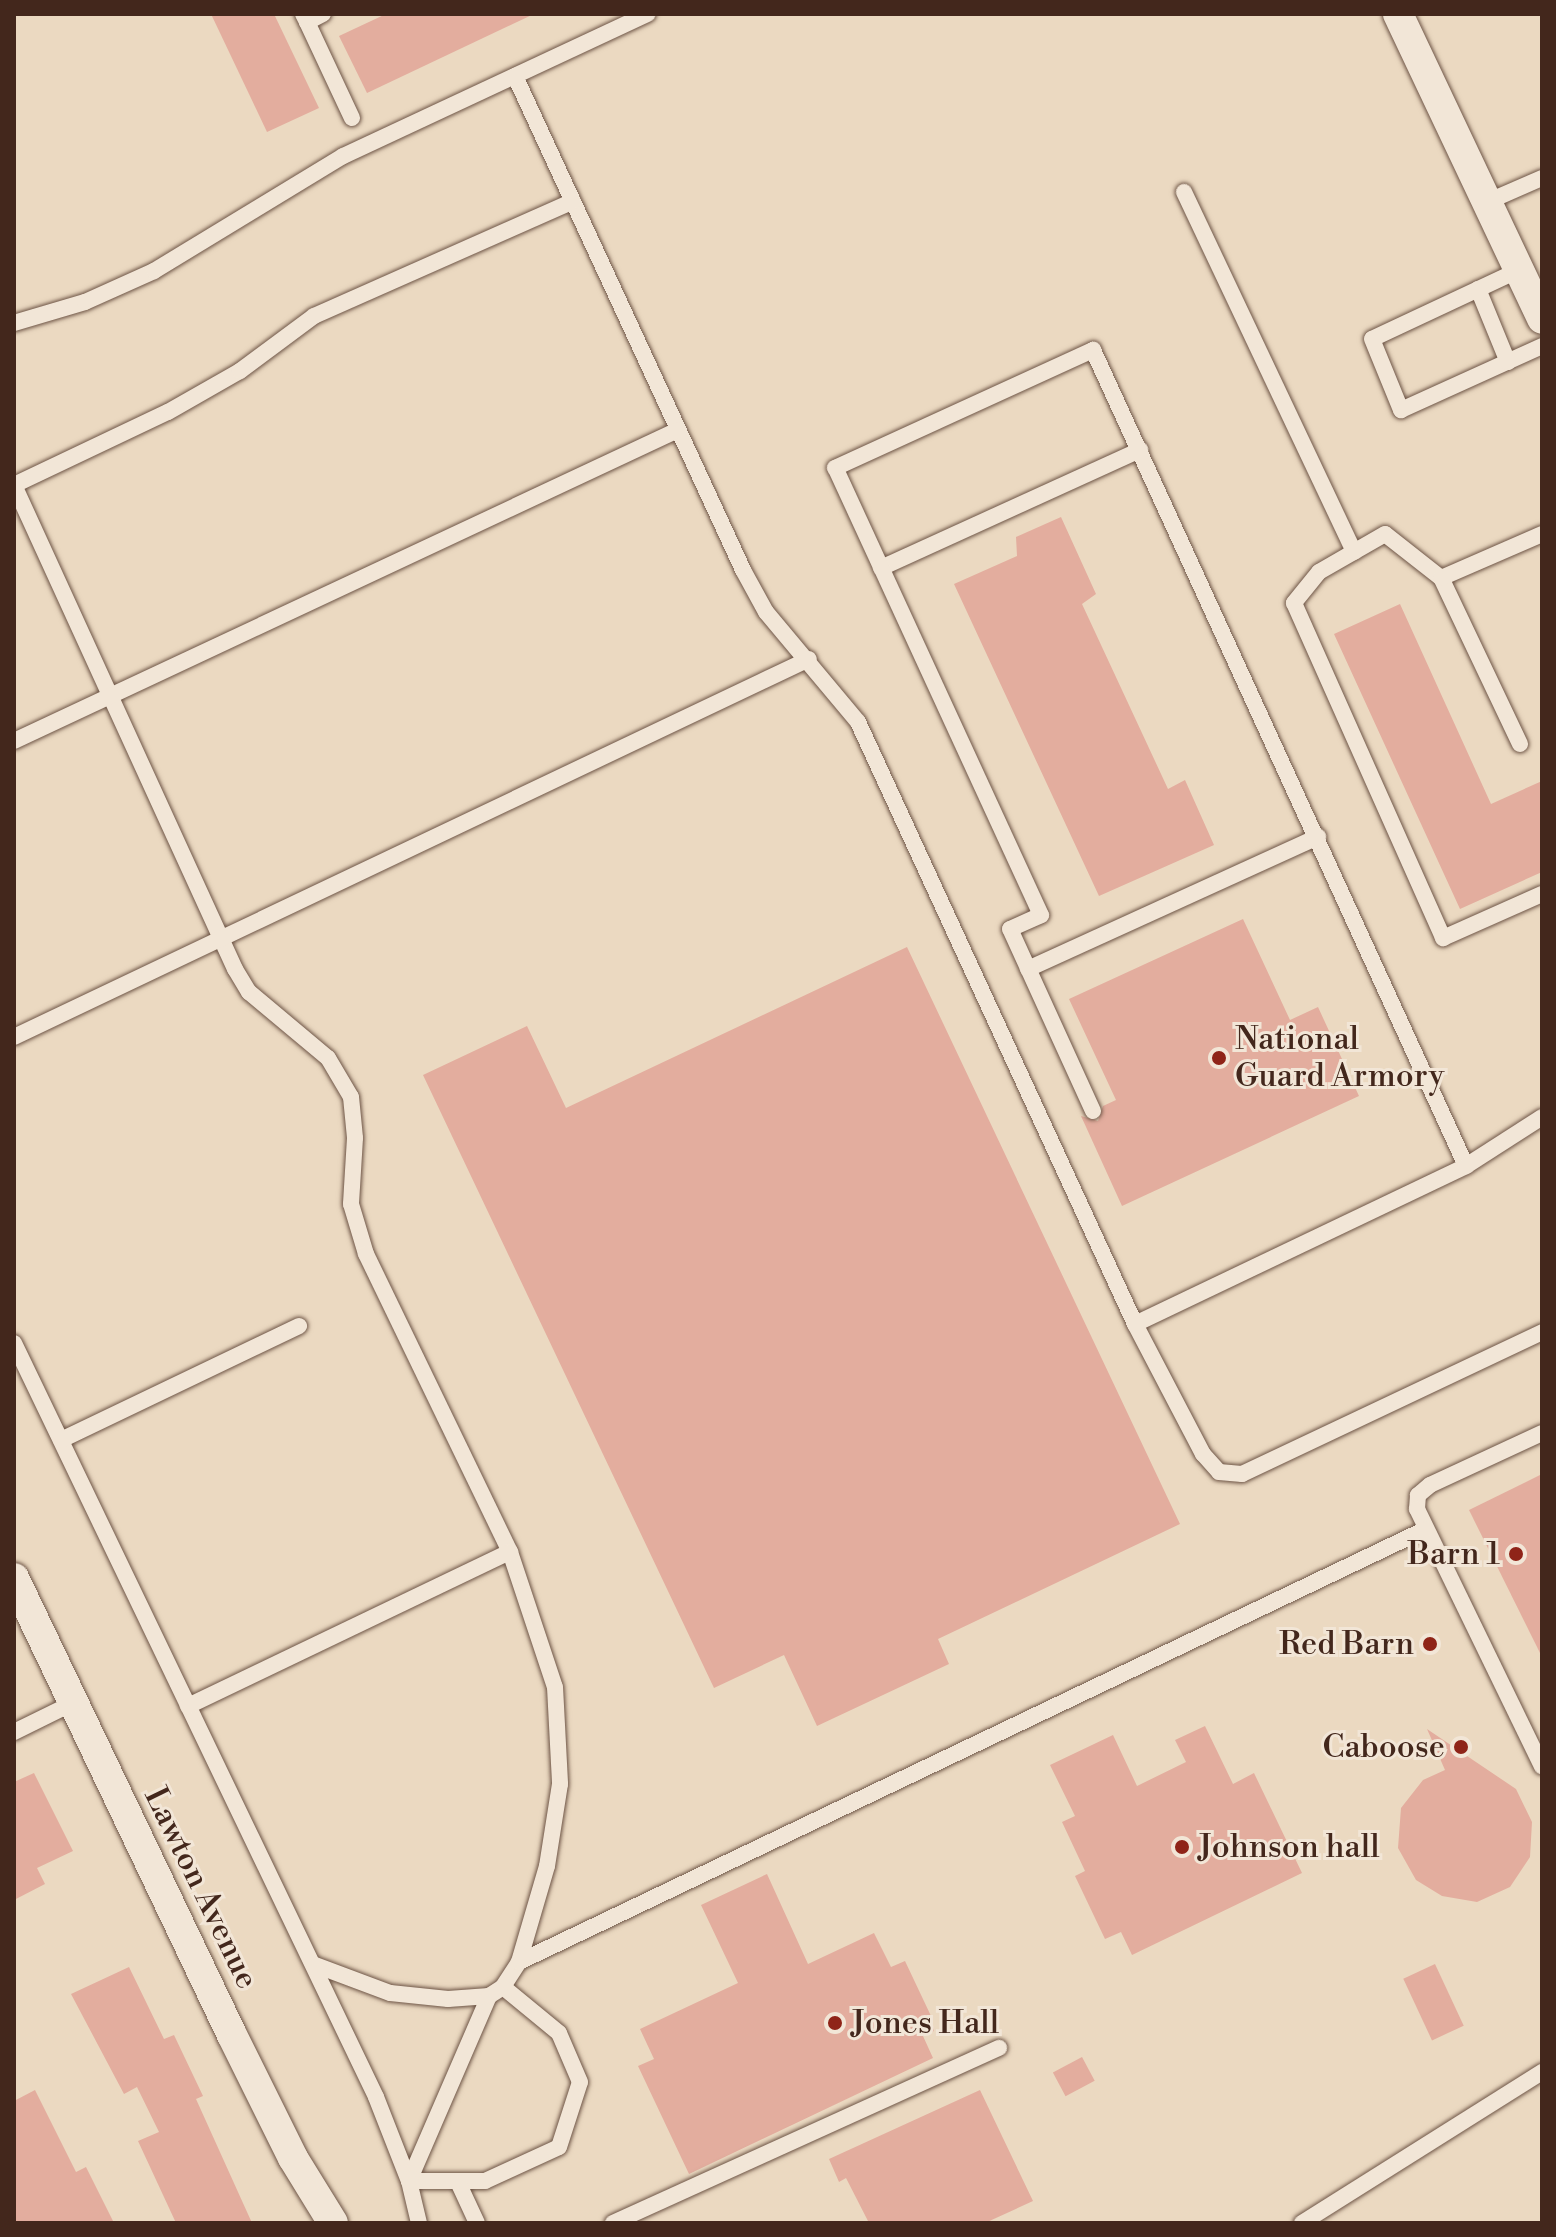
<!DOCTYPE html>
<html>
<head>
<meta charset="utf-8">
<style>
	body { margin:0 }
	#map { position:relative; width:1556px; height:2237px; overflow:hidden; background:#ebd9c1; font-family:"Libre Bodoni",serif }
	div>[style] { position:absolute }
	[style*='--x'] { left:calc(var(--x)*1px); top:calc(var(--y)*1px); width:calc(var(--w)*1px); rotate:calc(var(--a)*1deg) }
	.building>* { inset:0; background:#e3ad9e; transform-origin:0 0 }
	.roads { filter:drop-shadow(0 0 2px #6d5445) drop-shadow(0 0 2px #6d5445) }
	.service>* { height:16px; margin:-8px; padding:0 8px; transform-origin:8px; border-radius:8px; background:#f2e6d7 }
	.minor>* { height:30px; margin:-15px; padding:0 15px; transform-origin:15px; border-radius:15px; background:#f2e6d7 }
	.dots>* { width:22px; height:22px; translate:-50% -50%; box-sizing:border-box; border:4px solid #f2e6d7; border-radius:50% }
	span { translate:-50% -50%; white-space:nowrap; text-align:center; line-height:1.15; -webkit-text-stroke:6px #f2e6d7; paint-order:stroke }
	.poi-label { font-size:32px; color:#43271c }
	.left { translate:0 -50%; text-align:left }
	.right { translate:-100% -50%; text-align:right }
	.street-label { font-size:32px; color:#43271c }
	.frame { position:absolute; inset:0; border:16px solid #43271c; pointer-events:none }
</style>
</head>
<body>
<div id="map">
	<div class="building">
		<div style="clip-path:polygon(211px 14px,274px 14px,319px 108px,267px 132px)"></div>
		<div style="clip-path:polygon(386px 14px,534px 14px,367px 93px,339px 36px)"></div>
		<div style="clip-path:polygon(1061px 517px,1096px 594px,1082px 604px,1168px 789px,1185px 780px,1214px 845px,1099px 896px,954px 584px,1017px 556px,1016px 537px)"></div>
		<div style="clip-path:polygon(1400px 604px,1491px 804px,1542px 781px,1542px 872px,1460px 909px,1334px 634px)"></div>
		<div style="clip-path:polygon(1243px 919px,1290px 1020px,1318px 1007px,1359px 1096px,1122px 1206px,1081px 1116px,1098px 1121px,1103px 1106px,1116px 1100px,1069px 999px)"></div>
		<div style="clip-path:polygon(907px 947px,1180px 1524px,938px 1639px,949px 1664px,817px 1726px,784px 1655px,714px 1688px,423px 1075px,527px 1026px,566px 1108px)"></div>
		<div style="clip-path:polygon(1542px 1474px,1542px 1657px,1469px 1510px)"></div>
		<div style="clip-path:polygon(1205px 1726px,1233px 1784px,1254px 1773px,1302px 1873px,1132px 1955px,1121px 1932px,1105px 1939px,1075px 1876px,1085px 1871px,1062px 1822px,1075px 1816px,1050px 1765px,1113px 1735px,1137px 1786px,1186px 1762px,1175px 1740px)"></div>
		<div style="clip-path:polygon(1427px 1729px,1516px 1789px,1532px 1822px,1530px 1857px,1510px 1887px,1477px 1902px,1442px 1896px,1416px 1880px,1398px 1848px,1401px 1808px,1423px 1780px,1445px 1770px)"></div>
		<div style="clip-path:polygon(34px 1773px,73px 1851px,37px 1868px,45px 1884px,14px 1900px,14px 1782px)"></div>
		<div style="clip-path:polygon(767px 1874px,808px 1964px,874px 1933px,891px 1967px,905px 1961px,931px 2016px,934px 2031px,923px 2036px,933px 2058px,689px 2174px,638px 2066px,654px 2059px,640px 2029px,738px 1983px,701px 1905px)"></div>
		<div style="left:1435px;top:1964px;width:68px;height:35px;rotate:65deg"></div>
		<div style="clip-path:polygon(129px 1967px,164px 2039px,174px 2035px,203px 2096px,196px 2099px,252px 2223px,176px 2223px,138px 2141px,159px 2132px,137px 2087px,124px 2094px,71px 1994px)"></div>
		<div style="left:1082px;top:2057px;width:27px;height:33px;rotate:62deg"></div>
		<div style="clip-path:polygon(35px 2090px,76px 2172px,86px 2167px,114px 2223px,14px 2223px,14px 2101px)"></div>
		<div style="clip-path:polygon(980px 2090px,1033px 2201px,985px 2223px,869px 2223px,846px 2178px,839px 2182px,829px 2159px)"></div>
	</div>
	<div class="roads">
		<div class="service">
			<div style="--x:303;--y:14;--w:9;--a:63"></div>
			<div style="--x:307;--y:22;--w:18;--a:-27"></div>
			<div style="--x:307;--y:22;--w:106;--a:64.9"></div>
			<div style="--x:515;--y:76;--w:544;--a:65.22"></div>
			<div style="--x:743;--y:570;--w:48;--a:61.3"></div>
			<div style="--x:766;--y:612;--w:143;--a:50.1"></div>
			<div style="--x:858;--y:722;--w:663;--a:65.29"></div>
			<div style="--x:1135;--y:1324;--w:367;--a:-25.5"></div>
			<div style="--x:1184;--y:192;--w:398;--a:64.7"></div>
			<div style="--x:1487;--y:202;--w:60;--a:-23.6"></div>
			<div style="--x:1519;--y:270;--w:162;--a:154.9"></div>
			<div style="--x:1372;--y:339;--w:77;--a:67.8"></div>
			<div style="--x:1401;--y:410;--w:155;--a:-24.4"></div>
			<div style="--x:1478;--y:289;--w:79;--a:67.7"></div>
			<div style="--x:14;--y:323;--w:74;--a:-16.5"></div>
			<div style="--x:85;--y:302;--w:76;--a:-24.2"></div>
			<div style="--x:154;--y:271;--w:221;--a:-31.3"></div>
			<div style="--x:343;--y:156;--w:336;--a:-25"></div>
			<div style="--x:14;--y:485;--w:532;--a:65.46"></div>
			<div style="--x:235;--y:969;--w:27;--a:59"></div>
			<div style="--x:249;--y:992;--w:103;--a:39.9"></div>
			<div style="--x:328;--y:1058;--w:45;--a:59.5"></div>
			<div style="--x:351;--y:1097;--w:41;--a:84.4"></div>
			<div style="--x:355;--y:1138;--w:66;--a:93.5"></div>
			<div style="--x:351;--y:1204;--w:52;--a:73.3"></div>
			<div style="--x:366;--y:1254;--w:331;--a:64.2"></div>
			<div style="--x:510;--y:1552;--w:142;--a:71.6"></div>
			<div style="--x:555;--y:1687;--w:97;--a:87"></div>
			<div style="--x:560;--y:1784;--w:83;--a:99"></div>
			<div style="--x:547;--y:1866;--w:100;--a:106.3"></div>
			<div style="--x:519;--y:1962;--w:30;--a:123"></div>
			<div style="--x:503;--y:1987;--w:17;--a:147"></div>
			<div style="--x:489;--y:1996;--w:41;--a:175.8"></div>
			<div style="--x:448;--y:1999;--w:58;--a:-174.1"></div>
			<div style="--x:390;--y:1993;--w:82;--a:-159.4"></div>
			<div style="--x:14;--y:485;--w:170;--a:-25.4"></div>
			<div style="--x:168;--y:412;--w:83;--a:-29.7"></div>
			<div style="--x:240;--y:371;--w:92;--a:-36.6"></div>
			<div style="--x:314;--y:316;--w:283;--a:-23.9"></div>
			<div style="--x:881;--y:568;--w:285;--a:-24.5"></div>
			<div style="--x:1441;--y:578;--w:71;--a:-141.8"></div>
			<div style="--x:1385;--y:534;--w:76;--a:150.1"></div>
			<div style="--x:1319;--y:572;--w:40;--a:129"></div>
			<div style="--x:1294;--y:603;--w:367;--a:66"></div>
			<div style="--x:1443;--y:938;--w:108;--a:-24"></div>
			<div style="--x:14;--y:741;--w:733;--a:-25.1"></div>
			<div style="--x:1520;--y:744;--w:184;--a:-115.4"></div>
			<div style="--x:1441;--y:578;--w:110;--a:-23.5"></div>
			<div style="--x:1028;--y:969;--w:319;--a:-24.5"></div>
			<div style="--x:14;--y:1037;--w:880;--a:-25.43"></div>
			<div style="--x:1093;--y:1111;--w:200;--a:-114.5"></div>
			<div style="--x:1010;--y:929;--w:34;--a:-24"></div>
			<div style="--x:1041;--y:915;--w:492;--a:-114.7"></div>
			<div style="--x:835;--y:468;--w:284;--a:-24.6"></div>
			<div style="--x:1093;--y:350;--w:897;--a:65.43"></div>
			<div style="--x:1466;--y:1166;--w:90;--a:-32.8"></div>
			<div style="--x:1135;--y:1324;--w:147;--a:62.4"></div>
			<div style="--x:1203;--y:1454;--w:24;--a:48"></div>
			<div style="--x:1219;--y:1472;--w:23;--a:5"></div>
			<div style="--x:1242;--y:1474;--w:332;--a:-25.3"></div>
			<div style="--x:14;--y:1343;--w:836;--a:64.35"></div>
			<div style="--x:376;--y:2097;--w:90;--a:68.6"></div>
			<div style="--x:409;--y:2181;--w:43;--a:76.6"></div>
			<div style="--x:1542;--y:1433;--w:123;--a:155.1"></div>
			<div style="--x:1430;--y:1485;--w:16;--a:140"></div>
			<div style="--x:1418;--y:1495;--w:14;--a:94"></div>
			<div style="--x:1417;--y:1509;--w:286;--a:64.1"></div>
			<div style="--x:61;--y:1440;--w:264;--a:-25.6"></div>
			<div style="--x:188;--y:1706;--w:357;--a:-25.6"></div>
			<div style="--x:14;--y:1732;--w:66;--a:-26.2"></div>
			<div style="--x:519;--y:1962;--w:1005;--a:-25.52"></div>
			<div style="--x:409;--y:2181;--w:76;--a:0"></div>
			<div style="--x:485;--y:2181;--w:81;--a:-24.7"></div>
			<div style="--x:559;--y:2147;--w:68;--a:-72.1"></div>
			<div style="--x:580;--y:2082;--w:53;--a:-113.2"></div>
			<div style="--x:559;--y:2033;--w:72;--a:-140.6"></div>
			<div style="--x:409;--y:2181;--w:202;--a:-66.6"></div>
			<div style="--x:458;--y:2182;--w:45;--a:65.1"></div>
			<div style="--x:613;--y:2223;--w:424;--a:-24.4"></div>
			<div style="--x:1302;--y:2223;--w:284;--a:-32.2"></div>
		</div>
		<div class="minor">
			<div style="--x:1398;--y:14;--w:337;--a:64.7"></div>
			<div style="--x:14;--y:1578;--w:506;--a:64.5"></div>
			<div style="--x:232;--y:2035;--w:137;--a:63.6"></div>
			<div style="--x:293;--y:2158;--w:76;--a:58.4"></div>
		</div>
	</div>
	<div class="dots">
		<div style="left:1219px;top:1058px;background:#8f2418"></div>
		<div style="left:1516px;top:1554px;background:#8f2418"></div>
		<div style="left:1430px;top:1644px;background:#8f2418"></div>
		<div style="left:1461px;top:1747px;background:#8f2418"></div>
		<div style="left:1182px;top:1847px;background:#8f2418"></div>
		<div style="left:835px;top:2023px;background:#8f2418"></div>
	</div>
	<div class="poi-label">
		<span class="left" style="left:1235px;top:1058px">National<br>Guard Armory</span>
		<span class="right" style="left:1500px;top:1554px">Barn 1</span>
		<span class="right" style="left:1414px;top:1644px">Red Barn</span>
		<span class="right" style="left:1445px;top:1747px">Caboose</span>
		<span class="left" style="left:1198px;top:1847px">Johnson hall</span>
		<span class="left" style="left:851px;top:2023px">Jones Hall</span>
	</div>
	<div class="street-label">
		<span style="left:201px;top:1888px;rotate:64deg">Lawton Avenue</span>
	</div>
	<div class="frame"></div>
</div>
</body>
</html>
